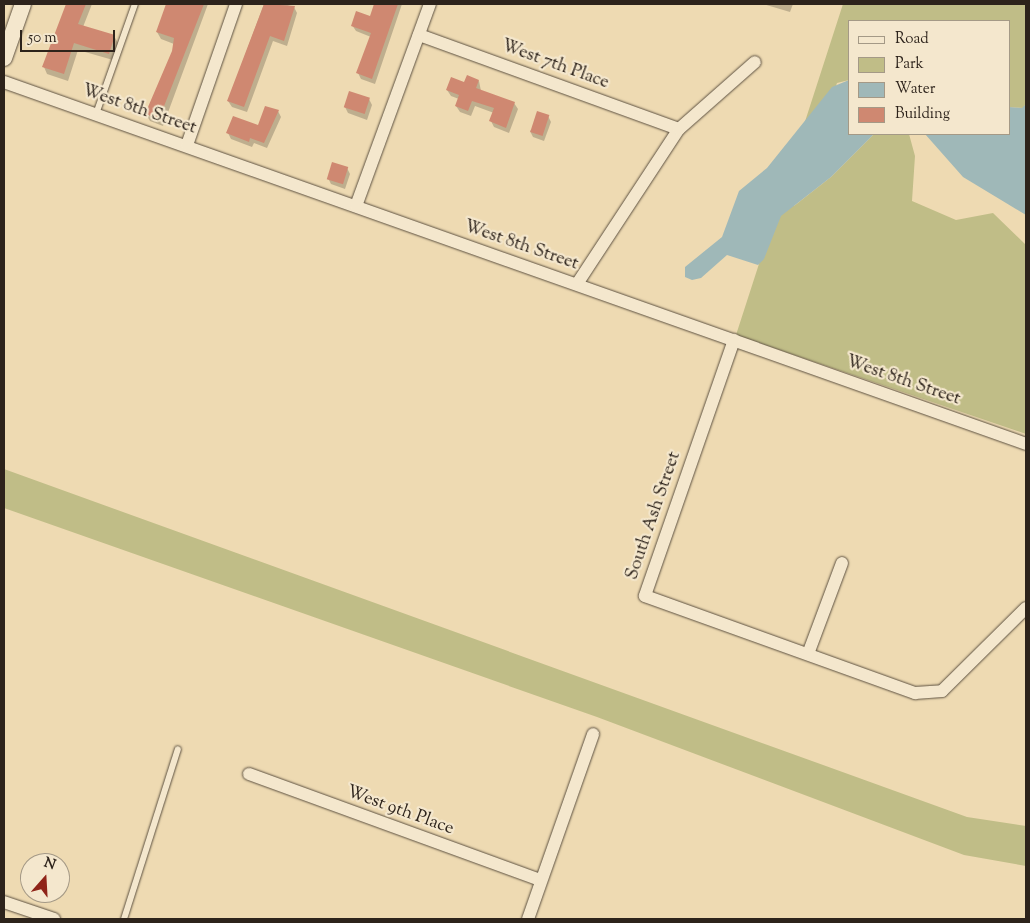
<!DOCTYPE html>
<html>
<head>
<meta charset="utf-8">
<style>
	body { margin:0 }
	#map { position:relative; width:1030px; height:923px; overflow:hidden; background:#eedab2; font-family:"Sorts Mill Goudy",serif }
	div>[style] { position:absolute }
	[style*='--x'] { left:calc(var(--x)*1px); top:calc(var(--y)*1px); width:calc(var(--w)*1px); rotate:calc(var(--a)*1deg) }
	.green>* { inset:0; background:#c0bd87 }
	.water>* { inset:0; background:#9fb8b8 }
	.shadow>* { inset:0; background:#0003 }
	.building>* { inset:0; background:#cf8871; transform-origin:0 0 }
	.roads { filter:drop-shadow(0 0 1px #5d5141) drop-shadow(0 0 1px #5d5141) }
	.service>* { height:6px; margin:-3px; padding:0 3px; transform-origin:3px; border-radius:3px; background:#f4e7cd }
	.minor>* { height:12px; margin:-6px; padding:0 6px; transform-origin:6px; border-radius:6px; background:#f4e7cd }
	.tertiary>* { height:16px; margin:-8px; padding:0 8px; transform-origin:8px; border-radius:8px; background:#f4e7cd }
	span { translate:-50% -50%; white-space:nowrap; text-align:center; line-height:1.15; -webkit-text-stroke:4.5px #f4e7cd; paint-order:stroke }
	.street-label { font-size:18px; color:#2d231b }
	.frame { position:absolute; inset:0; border:5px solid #2d231b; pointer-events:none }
	.legend { position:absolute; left:848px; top:20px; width:162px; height:115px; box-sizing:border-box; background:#f4e7cd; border:1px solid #a49986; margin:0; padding:6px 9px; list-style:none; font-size:15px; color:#2d231b }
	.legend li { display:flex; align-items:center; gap:10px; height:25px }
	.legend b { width:25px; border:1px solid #a49986 }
	.north { position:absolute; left:20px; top:853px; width:50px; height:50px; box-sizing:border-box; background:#f4e7cd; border:1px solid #a49986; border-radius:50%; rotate:19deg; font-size:14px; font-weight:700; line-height:20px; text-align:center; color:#2d231b }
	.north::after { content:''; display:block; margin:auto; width:18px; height:22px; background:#8f2418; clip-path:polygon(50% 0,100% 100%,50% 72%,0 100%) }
	.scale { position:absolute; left:20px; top:30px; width:95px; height:22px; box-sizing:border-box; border:2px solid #2d231b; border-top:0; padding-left:6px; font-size:15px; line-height:18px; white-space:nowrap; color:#2d231b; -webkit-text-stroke:4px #f4e7cd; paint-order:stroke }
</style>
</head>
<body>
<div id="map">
	<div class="green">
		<div style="clip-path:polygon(843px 4px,1026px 4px,1026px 104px,1023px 108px,1009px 107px,1009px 21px,849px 21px,849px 80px,837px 83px,794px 206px,831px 177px,874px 134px,909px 134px,915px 156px,912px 201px,956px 220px,993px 213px,1026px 245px,1026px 434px,736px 335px)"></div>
		<div style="clip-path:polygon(4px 469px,967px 817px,1026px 826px,1026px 866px,964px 855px,597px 717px,4px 508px)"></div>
	</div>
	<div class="water">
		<div style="clip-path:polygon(849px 80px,849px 134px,874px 134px,831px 177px,781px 216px,764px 259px,758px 265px,727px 255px,701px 278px,692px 280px,685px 277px,685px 267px,722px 237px,739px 191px,767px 168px,832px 87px)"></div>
		<div style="clip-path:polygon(1026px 104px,1026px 215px,963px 177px,925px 134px,1009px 134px,1009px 107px,1022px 108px)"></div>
	</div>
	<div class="shadow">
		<div style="clip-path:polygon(67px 4px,92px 4px,83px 27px,114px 36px,118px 43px,113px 60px,78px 50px,68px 81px,47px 74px,44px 67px)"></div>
		<div style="clip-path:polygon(167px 4px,208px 4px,163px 126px,150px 121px,146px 114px,173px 51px,174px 44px,161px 39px,157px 32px)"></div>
		<div style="clip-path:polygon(264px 4px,284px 4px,294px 7px,297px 13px,287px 46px,273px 41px,247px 112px,232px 107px,228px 101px)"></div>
		<div style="clip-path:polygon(376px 4px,402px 4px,375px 84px,361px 79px,358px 73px,371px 37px,356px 31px,352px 25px,371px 18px)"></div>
		<div style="clip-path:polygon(763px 4px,793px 4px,790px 12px)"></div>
		<div style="clip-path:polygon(479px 81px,481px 91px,514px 103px,518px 109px,509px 133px,494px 127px,491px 121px,494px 113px,475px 106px,471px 116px,460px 112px,456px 106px,459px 99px,451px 96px,447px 90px)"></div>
		<div style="clip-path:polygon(369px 99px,372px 105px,367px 120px,348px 113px,345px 107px)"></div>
		<div style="clip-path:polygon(278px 111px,281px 117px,267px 148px,254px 143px,252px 147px,231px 139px,228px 133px,259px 126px)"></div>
		<div style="clip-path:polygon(548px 116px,551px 122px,544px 141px,533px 137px,530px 131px)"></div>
		<div style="clip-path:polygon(347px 168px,350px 174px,345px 189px,331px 184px,328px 178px)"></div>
	</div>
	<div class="building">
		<div style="clip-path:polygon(66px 4px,86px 4px,78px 24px,115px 35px,109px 54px,74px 43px,64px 74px,42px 67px)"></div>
		<div style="clip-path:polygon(166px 4px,204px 4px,159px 119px,145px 114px,172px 51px,174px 38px,156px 32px)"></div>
		<div style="clip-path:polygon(264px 4px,295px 6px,284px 41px,270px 36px,244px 107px,227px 101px)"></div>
		<div style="clip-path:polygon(374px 4px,398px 4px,372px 79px,356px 73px,371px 33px,351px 26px,356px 11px,370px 16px)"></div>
		<div style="clip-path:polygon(467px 75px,479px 80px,476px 88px,515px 102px,506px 128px,489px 121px,494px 108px,472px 101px,468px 111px,455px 106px,459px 95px,446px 90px,451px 77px,464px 82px)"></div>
		<div style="left:349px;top:91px;width:22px;height:17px;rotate:18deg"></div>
		<div style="clip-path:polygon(265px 106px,279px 110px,264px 143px,250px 138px,249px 142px,226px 133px,233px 116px,258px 125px)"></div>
		<div style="left:537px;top:111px;width:13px;height:22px;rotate:18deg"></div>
		<div style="left:332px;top:162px;width:17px;height:18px;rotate:17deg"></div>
	</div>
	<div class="roads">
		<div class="service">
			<div style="--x:96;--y:114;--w:117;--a:-70.5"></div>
			<div style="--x:124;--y:919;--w:178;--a:-72.4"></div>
		</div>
		<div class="minor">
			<div style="--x:419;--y:35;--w:276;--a:19.9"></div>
			<div style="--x:4;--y:82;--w:1084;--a:19.5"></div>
			<div style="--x:187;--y:145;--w:149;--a:-70.8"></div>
			<div style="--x:356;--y:206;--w:215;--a:-69.9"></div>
			<div style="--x:577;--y:284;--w:186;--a:-56.7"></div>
			<div style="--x:679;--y:129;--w:101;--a:-41.4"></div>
			<div style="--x:734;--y:340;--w:271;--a:109.2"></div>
			<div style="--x:645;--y:596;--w:287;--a:19.8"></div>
			<div style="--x:915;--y:693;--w:27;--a:-4"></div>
			<div style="--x:942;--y:691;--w:118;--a:-44.7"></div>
			<div style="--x:808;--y:654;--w:97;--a:-69.5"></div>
			<div style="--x:249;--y:774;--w:310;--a:20"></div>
			<div style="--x:4;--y:902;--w:53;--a:18.8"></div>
			<div style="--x:528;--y:919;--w:196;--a:-70.6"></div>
		</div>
		<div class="tertiary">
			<div style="--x:4;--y:58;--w:57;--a:-70.6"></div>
		</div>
	</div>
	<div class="street-label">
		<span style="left:555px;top:65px;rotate:20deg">West 7th Place</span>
		<span style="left:139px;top:110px;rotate:19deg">West 8th Street</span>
		<span style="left:521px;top:246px;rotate:19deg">West 8th Street</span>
		<span style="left:903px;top:381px;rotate:19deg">West 8th Street</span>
		<span style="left:654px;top:516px;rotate:-71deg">South Ash Street</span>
		<span style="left:400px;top:811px;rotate:20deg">West 9th Place</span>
	</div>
	<div class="frame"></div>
	<ul class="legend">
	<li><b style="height:6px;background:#f4e7cd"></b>Road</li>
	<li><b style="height:14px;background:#c0bd87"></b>Park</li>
	<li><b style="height:14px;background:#9fb8b8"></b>Water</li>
	<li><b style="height:14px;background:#cf8871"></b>Building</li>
	</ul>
	<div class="north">N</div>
	<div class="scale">50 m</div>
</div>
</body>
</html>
